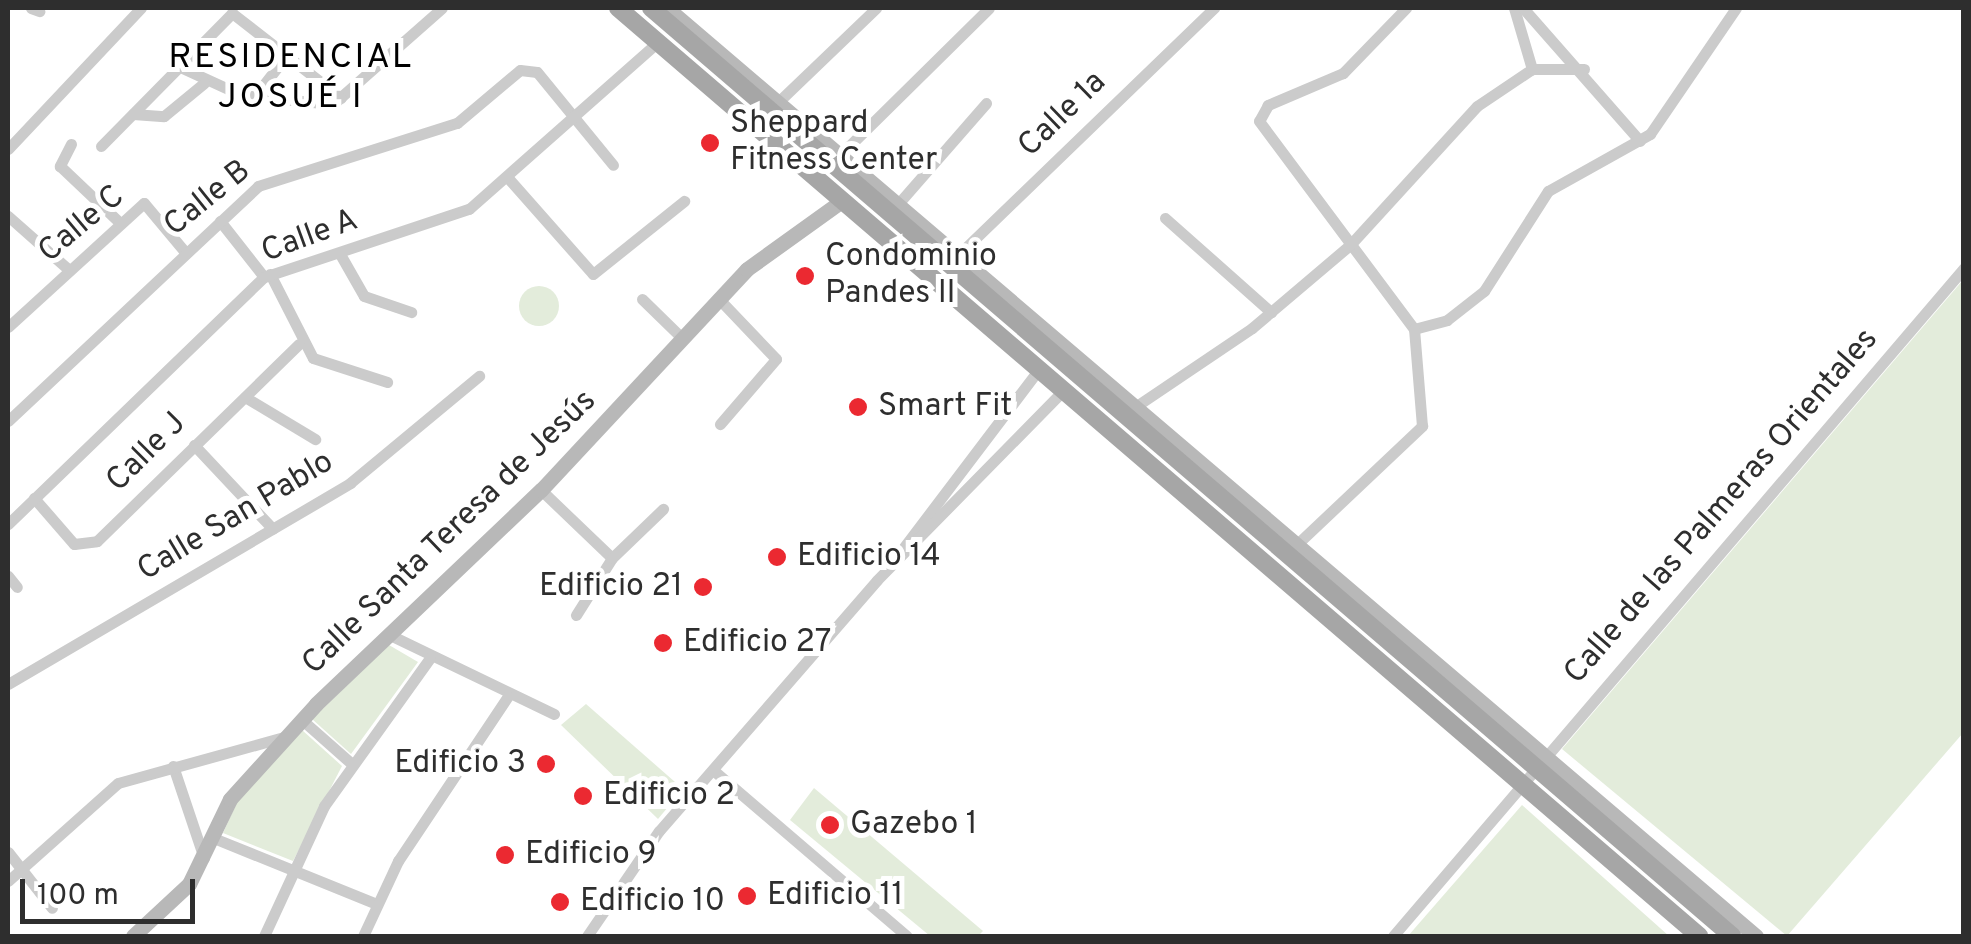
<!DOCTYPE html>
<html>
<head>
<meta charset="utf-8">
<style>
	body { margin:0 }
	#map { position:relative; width:1971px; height:944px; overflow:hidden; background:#fff; font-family:Overpass,sans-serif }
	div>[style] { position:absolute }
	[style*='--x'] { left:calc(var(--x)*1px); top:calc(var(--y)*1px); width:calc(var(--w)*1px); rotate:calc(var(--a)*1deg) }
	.green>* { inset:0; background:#e3ecdb }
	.round { border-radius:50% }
	.street>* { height:11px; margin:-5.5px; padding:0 5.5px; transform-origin:5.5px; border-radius:5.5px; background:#cbcbcb }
	.secondary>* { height:15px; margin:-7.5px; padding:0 7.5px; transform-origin:7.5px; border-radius:7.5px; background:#b8b8b8 }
	.primary>* { height:18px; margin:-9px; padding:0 9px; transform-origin:9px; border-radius:9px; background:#a6a6a6 }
	.dots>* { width:28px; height:28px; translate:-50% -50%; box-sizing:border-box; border:5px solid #fff; border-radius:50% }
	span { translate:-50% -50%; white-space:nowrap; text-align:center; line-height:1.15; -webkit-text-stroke:10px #fff; paint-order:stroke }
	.street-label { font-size:32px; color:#2e2e2e }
	.poi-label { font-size:32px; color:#2e2e2e }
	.left { translate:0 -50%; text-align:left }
	.right { translate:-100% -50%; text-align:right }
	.neighbourhood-label { font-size:35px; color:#000; letter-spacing:2.5px }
	.frame { position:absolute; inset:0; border:10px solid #2e2e2e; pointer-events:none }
	.scale { position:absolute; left:20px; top:879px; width:175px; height:45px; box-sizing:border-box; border:5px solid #2e2e2e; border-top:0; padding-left:12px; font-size:30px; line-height:35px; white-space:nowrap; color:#2e2e2e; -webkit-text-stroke:8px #fff; paint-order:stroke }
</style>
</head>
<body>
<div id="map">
	<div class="green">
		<div style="clip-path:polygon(1963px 280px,1963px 733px,1787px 936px,1562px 749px)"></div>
		<div class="round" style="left:519px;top:286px;width:40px;height:40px"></div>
		<div style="clip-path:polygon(389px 645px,418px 662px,351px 754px,312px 719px)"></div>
		<div style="clip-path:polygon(586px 704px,683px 789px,658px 819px,561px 725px)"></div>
		<div style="clip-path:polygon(302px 730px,342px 766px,293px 861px,223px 833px,237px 802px)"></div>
		<div style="clip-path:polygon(814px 788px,983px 931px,978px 936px,930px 936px,790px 820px)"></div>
		<div style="clip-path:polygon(1522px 805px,1669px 936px,1408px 936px)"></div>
	</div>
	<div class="street">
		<div style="--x:31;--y:8;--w:9;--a:21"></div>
		<div style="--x:1406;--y:8;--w:91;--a:134.1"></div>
		<div style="--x:1343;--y:73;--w:82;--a:156.9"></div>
		<div style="--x:1268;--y:105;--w:18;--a:119"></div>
		<div style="--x:1259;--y:121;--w:259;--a:53.3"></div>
		<div style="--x:1514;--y:8;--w:64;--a:73.6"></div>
		<div style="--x:1523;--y:8;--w:177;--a:48.7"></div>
		<div style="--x:178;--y:66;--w:69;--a:24.7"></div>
		<div style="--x:241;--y:95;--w:92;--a:5.6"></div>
		<div style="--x:333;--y:104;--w:145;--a:-41.4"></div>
		<div style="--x:254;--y:97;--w:52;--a:-52"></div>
		<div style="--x:775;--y:105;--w:140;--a:-43.8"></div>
		<div style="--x:133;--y:114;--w:31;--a:4"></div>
		<div style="--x:164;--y:116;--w:52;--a:-39.5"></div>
		<div style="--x:71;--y:144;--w:25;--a:117"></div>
		<div style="--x:60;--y:166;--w:81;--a:43.5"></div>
		<div style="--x:101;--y:146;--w:187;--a:-45.4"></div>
		<div style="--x:232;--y:13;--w:138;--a:37.9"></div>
		<div style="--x:8;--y:149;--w:194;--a:-46.7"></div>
		<div style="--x:840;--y:155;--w:209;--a:-44.6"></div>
		<div style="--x:508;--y:178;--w:128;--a:48.5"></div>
		<div style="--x:593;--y:274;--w:117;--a:-38.7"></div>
		<div style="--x:898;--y:204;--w:134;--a:-48.9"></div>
		<div style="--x:8;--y:216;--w:81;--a:41.5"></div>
		<div style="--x:1165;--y:218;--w:142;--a:41.6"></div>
		<div style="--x:220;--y:221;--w:71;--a:51.8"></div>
		<div style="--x:340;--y:254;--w:48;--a:60.3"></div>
		<div style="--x:364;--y:296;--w:50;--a:18.8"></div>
		<div style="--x:953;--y:260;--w:363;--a:-44"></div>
		<div style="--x:270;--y:274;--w:94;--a:62.9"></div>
		<div style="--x:313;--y:358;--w:78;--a:18"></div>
		<div style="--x:718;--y:298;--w:84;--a:46.4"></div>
		<div style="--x:776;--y:359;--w:86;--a:130.7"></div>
		<div style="--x:642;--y:299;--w:56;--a:44.3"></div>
		<div style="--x:8;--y:327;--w:184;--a:-42.4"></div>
		<div style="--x:144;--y:203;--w:64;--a:50.1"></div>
		<div style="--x:1414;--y:329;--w:34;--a:-15"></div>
		<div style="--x:1447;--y:320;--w:47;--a:-38.1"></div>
		<div style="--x:1484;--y:291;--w:119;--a:-57.4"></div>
		<div style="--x:1548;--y:191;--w:117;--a:-29.2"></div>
		<div style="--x:1650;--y:134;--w:153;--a:-55.7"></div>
		<div style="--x:245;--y:397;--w:82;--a:31"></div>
		<div style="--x:1129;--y:411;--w:148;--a:-34"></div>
		<div style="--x:1252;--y:328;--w:128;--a:-40.3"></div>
		<div style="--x:1350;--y:245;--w:188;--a:-47.6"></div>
		<div style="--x:1477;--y:106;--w:66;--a:-33.9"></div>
		<div style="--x:1532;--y:69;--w:52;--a:0"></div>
		<div style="--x:8;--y:421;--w:343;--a:-43.2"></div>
		<div style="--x:258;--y:186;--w:209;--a:-17.6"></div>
		<div style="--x:457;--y:123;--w:82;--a:-40.1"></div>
		<div style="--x:520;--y:70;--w:17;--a:7"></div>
		<div style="--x:537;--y:72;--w:120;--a:50.7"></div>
		<div style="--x:194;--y:445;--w:115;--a:46.8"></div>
		<div style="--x:541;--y:490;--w:98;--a:43.8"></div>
		<div style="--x:34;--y:498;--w:61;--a:49"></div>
		<div style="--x:74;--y:544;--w:23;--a:-7"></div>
		<div style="--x:97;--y:541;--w:282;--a:-44.3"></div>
		<div style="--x:8;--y:524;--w:356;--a:-44"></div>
		<div style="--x:264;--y:277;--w:216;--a:-18.4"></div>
		<div style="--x:469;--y:209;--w:252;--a:-41.5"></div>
		<div style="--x:904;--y:547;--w:225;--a:-52.8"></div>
		<div style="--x:1293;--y:548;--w:178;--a:-43.4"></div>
		<div style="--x:1422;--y:426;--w:97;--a:-94.7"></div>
		<div style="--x:8;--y:576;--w:14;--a:51"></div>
		<div style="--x:576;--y:615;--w:67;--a:-57.7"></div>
		<div style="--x:612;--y:558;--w:71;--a:-43.9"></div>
		<div style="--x:390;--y:635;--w:182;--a:25.7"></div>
		<div style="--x:8;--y:684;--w:397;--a:-30.4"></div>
		<div style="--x:350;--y:483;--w:168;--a:-39.7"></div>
		<div style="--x:301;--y:719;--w:69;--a:41.5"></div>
		<div style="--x:173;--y:766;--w:97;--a:71.4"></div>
		<div style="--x:713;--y:770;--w:255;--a:40.6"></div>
		<div style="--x:211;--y:837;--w:179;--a:22"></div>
		<div style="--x:8;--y:852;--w:71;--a:51.8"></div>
		<div style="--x:8;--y:881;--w:147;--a:-41.7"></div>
		<div style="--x:118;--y:783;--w:172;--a:-15.5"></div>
		<div style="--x:264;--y:936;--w:143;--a:-65.2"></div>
		<div style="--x:324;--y:806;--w:182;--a:-54.4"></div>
		<div style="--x:363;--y:936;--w:83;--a:-65"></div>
		<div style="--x:398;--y:861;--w:198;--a:-56.3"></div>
		<div style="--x:587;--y:936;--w:127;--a:-55.6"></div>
		<div style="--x:659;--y:831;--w:332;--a:-49"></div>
		<div style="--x:877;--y:580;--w:268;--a:-45.5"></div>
		<div style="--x:1393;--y:936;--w:879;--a:-49.48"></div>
	</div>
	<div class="secondary">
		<div style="--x:667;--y:8;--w:1431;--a:40.44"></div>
		<div style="--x:133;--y:936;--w:76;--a:-42.9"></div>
		<div style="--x:189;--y:884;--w:94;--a:-64.2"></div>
		<div style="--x:230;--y:799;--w:128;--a:-47.8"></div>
		<div style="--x:316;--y:704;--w:311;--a:-43.6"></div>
		<div style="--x:541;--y:490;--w:302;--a:-47"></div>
		<div style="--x:747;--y:269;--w:118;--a:-35.7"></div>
	</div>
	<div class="primary">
		<div style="--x:618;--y:8;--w:1425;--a:40.64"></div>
		<div style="--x:651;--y:8;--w:1425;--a:40.64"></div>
	</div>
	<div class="dots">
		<div style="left:710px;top:143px;background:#eb2931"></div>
		<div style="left:805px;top:276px;background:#eb2931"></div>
		<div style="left:858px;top:407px;background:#eb2931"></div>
		<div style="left:777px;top:557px;background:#eb2931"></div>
		<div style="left:703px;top:587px;background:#eb2931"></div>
		<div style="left:663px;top:643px;background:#eb2931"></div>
		<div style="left:546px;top:764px;background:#eb2931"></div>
		<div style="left:583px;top:796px;background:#eb2931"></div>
		<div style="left:830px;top:825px;background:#eb2931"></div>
		<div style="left:505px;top:855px;background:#eb2931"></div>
		<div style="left:747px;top:896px;background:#eb2931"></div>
		<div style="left:560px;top:902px;background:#eb2931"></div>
	</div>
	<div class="street-label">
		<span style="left:1063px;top:115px;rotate:-44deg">Calle 1a</span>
		<span style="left:208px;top:199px;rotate:-39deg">Calle B</span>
		<span style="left:82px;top:225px;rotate:-40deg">Calle C</span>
		<span style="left:310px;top:237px;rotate:-20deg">Calle A</span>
		<span style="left:147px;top:453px;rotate:-45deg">Calle J</span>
		<span style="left:1722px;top:507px;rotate:-49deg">Calle de las Palmeras Orientales</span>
		<span style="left:236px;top:517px;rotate:-31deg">Calle San Pablo</span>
		<span style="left:450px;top:533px;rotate:-44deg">Calle Santa Teresa de Jesús</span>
	</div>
	<div class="poi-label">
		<span class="left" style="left:730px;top:143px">Sheppard<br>Fitness Center</span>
		<span class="left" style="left:825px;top:276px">Condominio<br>Pandes II</span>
		<span class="left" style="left:878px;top:407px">Smart Fit</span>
		<span class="left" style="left:797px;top:557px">Edificio 14</span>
		<span class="right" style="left:683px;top:587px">Edificio 21</span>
		<span class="left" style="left:683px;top:643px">Edificio 27</span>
		<span class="right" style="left:526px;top:764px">Edificio 3</span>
		<span class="left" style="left:603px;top:796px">Edificio 2</span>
		<span class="left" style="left:850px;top:825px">Gazebo 1</span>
		<span class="left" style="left:525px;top:855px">Edificio 9</span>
		<span class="left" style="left:767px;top:896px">Edificio 11</span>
		<span class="left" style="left:580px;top:902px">Edificio 10</span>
	</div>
	<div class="neighbourhood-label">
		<span style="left:291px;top:78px">RESIDENCIAL<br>JOSUÉ I</span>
	</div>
	<div class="frame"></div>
	<div class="scale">100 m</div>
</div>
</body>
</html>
